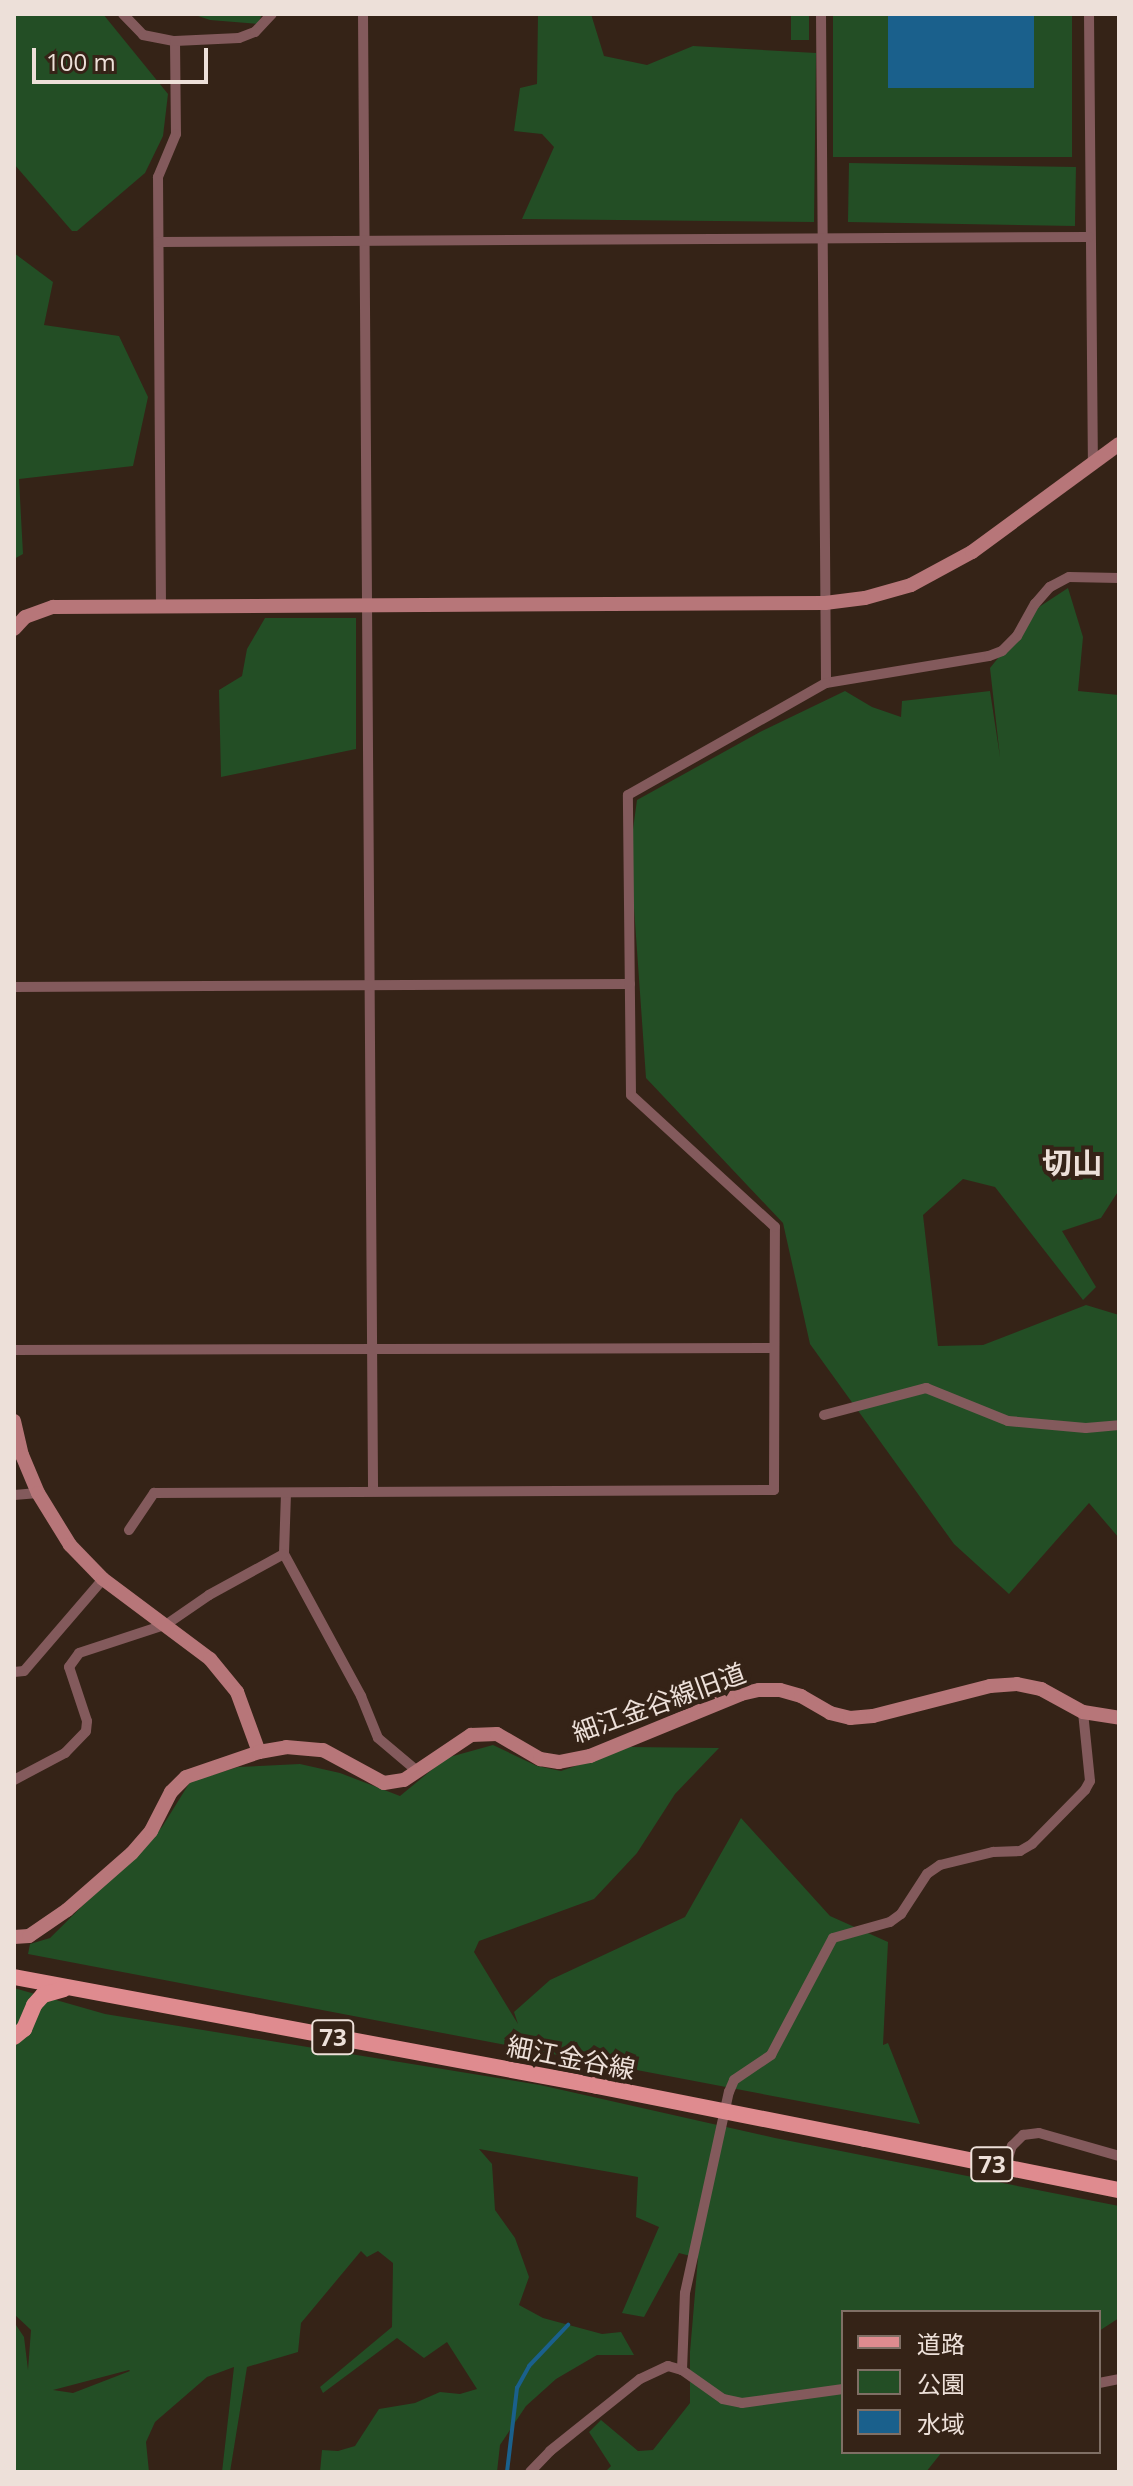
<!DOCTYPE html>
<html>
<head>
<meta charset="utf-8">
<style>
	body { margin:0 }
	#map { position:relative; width:1133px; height:2486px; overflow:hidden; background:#352317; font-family:"Open Sans","Noto Sans JP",sans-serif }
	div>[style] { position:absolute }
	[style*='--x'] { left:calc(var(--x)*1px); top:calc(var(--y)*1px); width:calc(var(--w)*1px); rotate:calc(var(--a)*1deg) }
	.green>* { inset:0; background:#234e25; transform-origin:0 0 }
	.water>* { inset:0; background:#1a608c; transform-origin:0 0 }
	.stream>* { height:4px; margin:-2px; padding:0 2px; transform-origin:2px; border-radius:2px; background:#1a608c }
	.street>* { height:10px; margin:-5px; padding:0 5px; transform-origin:5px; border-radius:5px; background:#835a5c }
	.secondary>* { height:14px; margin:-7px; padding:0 7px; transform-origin:7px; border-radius:7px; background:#b77679 }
	.primary>* { height:16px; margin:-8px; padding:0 8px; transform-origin:8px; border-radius:8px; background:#df8b8f }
	.primary-bridge>* { height:16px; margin:-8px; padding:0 8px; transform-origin:8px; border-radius:8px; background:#df8b8f }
	span { translate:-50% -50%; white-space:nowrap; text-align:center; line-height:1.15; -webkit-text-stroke:8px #352317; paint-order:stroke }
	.shield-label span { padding:2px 6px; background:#352317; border:2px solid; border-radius:6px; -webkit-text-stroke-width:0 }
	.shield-label { font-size:24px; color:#ede0d9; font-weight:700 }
	.street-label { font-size:26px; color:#ede0d9 }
	.quarter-label { font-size:30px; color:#ede0d9; font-weight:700 }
	.frame { position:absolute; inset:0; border:16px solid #ede0d9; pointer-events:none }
	.legend { position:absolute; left:841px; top:2310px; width:260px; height:144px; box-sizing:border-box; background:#352317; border:2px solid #7f6f65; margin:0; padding:10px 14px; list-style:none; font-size:24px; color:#ede0d9 }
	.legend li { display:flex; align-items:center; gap:16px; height:40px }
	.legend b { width:40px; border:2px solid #7f6f65 }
	.scale { position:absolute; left:32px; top:48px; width:176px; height:36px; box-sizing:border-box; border:4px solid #ede0d9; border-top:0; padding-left:10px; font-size:24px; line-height:28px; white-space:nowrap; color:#ede0d9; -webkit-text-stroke:6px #352317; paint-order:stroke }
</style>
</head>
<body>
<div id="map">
	<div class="green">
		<div style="clip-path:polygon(14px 14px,103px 14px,168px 94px,163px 136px,145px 173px,77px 231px,72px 231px,14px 164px)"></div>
		<div style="clip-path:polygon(192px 14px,262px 14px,258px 24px,210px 20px)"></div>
		<div style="clip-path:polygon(538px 14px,591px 14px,604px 56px,647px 65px,693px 46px,816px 53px,814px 222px,522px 219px,554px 147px,542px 134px,514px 131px,520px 88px,537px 84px)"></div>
		<div style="left:791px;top:14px;width:18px;height:26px"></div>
		<div style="left:833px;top:14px;width:239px;height:143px"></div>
		<div style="left:849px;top:163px;width:227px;height:59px;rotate:1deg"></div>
		<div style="clip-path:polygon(14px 253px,53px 282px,44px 325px,119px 336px,148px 397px,133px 466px,19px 479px,23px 554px,14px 559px)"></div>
		<div style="clip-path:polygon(1068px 588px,1083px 637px,1078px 691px,1119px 695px,1119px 1190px,1101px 1218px,1062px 1231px,1096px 1287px,1083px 1300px,995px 1187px,963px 1179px,923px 1215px,938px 1346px,983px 1345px,1086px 1305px,1119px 1315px,1119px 1538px,1089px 1503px,1009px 1594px,954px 1544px,810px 1344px,783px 1223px,646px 1078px,630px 851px,637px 800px,760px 732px,845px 691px,872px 707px,901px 717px,902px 701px,990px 691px,1000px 757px,990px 668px,1039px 607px)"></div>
		<div style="clip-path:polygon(265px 618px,356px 618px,356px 749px,221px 777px,219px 690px,242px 676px,247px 649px)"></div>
		<div style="clip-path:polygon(493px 1745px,537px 1766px,561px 1771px,630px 1747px,719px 1748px,675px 1794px,637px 1853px,594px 1899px,479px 1941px,474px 1952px,518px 2024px,514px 2012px,550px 1980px,685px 1917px,741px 1818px,830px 1916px,888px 1942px,883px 2045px,888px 2043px,920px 2124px,28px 1954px,30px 1944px,50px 1938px,162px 1827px,190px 1782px,238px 1767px,300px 1764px,340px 1773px,400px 1796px,446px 1758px)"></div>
		<div style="clip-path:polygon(evenodd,14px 1988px,105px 2014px,540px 2085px,775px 2138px,1119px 2206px,1119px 2318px,1099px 2331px,1099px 2312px,843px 2312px,843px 2452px,942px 2452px,926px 2472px,605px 2472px,611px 2466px,589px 2432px,601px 2420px,638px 2451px,653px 2450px,690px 2403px,690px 2352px,698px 2258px,679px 2253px,644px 2317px,622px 2313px,659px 2227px,636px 2217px,638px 2177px,479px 2149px,492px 2164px,495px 2210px,515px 2238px,529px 2277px,519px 2305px,543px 2318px,602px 2334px,621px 2332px,634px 2355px,597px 2355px,556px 2379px,526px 2406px,500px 2445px,497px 2472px,320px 2472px,322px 2450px,338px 2451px,355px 2446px,379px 2409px,415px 2403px,440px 2392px,460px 2394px,477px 2389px,447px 2342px,424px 2358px,397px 2338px,323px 2393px,320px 2387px,392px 2327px,393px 2263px,378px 2251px,367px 2257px,361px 2251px,301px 2323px,298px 2352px,247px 2367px,230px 2472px,222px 2472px,234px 2367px,207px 2377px,155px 2422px,146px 2442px,149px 2472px,14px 2472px,14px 2322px,24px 2337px,28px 2370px,31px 2330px,14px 2314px,14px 1988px,130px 2371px,73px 2393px,53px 2390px,129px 2370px,130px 2371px)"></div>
	</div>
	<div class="water">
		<div style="left:888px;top:14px;width:146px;height:74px"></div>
	</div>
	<div class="stream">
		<div style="--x:507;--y:2472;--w:85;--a:-83.2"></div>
		<div style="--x:517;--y:2388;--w:25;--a:-61"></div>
		<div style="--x:529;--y:2366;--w:57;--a:-46.4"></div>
	</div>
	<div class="street">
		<div style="--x:123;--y:14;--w:29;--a:46"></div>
		<div style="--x:143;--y:35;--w:33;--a:11"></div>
		<div style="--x:175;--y:41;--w:93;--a:89.4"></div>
		<div style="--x:176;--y:134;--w:47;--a:112.7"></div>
		<div style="--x:158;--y:177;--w:430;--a:89.6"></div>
		<div style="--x:363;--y:14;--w:1477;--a:89.61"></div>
		<div style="--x:821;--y:14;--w:669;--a:89.57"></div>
		<div style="--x:826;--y:683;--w:165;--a:-9.4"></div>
		<div style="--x:989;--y:656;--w:14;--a:-21"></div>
		<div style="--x:1002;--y:651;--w:21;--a:-45"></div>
		<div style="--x:1017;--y:636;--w:37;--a:-61"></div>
		<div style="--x:1035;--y:604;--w:23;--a:-49"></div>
		<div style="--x:1050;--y:587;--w:21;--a:-28"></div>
		<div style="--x:1069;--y:577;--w:50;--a:1.1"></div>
		<div style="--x:1089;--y:14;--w:449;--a:89.5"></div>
		<div style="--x:175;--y:41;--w:64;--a:-2.7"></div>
		<div style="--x:239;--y:38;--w:17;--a:-21"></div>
		<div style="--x:255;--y:32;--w:25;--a:-47"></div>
		<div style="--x:159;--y:242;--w:930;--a:-0.31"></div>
		<div style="--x:14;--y:987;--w:616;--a:-0.28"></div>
		<div style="--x:14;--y:1350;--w:760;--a:-0.15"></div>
		<div style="--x:824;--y:1415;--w:106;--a:-14.8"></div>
		<div style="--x:926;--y:1388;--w:88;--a:21.9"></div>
		<div style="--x:1008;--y:1421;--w:78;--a:5.1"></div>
		<div style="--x:1086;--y:1428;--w:33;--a:-5"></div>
		<div style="--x:286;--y:1493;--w:61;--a:91.9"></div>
		<div style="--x:284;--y:1554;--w:162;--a:61.5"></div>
		<div style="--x:361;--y:1696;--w:45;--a:68"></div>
		<div style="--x:378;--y:1738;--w:51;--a:40.2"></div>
		<div style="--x:14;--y:1495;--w:24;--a:-5"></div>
		<div style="--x:129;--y:1530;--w:45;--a:-56"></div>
		<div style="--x:154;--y:1493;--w:620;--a:-0.28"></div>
		<div style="--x:774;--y:1490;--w:263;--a:-89.8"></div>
		<div style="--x:775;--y:1227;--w:195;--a:-137.5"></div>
		<div style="--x:631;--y:1095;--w:300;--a:-90.6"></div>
		<div style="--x:628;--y:795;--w:227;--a:-29.5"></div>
		<div style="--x:14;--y:1672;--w:10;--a:-6"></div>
		<div style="--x:24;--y:1671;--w:121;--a:-49.3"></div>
		<div style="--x:14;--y:1780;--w:58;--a:-27.9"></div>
		<div style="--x:65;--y:1753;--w:30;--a:-46"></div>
		<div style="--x:86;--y:1731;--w:10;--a:-84"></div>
		<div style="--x:87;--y:1721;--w:57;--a:-108.4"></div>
		<div style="--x:69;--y:1667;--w:17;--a:-54"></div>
		<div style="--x:79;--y:1653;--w:93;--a:-18.2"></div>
		<div style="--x:167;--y:1624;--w:51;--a:-34.6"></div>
		<div style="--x:209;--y:1595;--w:85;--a:-28.7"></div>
		<div style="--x:1005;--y:2167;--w:22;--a:-72"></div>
		<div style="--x:1012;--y:2146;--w:16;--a:-45"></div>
		<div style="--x:1023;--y:2135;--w:16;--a:-7"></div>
		<div style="--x:1039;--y:2133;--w:83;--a:16"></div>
		<div style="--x:682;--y:2370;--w:77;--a:-87.8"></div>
		<div style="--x:685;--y:2293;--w:206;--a:-77.7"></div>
		<div style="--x:729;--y:2092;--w:13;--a:-67"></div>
		<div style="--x:734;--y:2080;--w:45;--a:-34"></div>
		<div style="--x:771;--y:2055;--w:132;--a:-62.1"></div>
		<div style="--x:833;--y:1938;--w:59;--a:-15.7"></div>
		<div style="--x:890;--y:1922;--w:14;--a:-36"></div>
		<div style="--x:901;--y:1914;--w:48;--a:-57"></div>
		<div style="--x:927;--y:1874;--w:16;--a:-35"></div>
		<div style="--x:940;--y:1865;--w:55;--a:-13.8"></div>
		<div style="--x:993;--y:1852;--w:27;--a:-2"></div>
		<div style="--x:1020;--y:1851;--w:14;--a:-30"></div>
		<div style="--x:1032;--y:1844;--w:76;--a:-45.5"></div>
		<div style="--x:1085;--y:1790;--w:10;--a:-61"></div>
		<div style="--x:1090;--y:1781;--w:69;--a:-95.8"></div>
		<div style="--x:1099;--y:2383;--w:20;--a:-11"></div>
		<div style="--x:530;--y:2472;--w:29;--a:-46"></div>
		<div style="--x:550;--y:2451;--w:115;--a:-38.7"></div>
		<div style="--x:640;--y:2379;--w:31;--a:-25"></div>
		<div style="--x:668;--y:2366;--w:15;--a:16"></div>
		<div style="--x:682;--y:2370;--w:50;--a:35.3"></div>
		<div style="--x:723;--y:2399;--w:19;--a:12"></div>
		<div style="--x:742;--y:2403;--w:102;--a:-7.9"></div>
	</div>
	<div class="secondary">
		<div style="--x:14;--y:629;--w:16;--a:-47"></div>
		<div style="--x:25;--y:617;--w:30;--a:-20"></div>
		<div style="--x:53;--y:607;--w:772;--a:-0.3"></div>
		<div style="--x:825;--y:603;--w:40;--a:-7.1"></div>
		<div style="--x:865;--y:598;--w:48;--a:-15.8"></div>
		<div style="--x:911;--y:585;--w:69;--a:-28.4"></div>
		<div style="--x:972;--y:552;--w:182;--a:-36.3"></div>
		<div style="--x:14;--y:1421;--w:35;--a:77"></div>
		<div style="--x:22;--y:1455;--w:41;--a:67.2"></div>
		<div style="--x:38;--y:1493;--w:61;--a:58.4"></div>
		<div style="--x:70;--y:1545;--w:47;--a:45.9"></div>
		<div style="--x:103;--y:1579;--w:134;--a:36.8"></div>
		<div style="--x:210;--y:1659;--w:43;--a:50.7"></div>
		<div style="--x:237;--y:1692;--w:64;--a:69.9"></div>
		<div style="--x:14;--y:1937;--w:15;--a:-4"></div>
		<div style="--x:29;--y:1936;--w:46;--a:-34.4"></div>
		<div style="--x:67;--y:1910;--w:86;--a:-41.2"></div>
		<div style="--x:132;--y:1853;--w:29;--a:-49"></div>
		<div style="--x:151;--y:1831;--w:44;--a:-62.9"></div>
		<div style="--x:171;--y:1792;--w:21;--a:-45"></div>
		<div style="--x:186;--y:1777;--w:77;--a:-18.9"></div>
		<div style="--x:259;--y:1752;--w:27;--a:-10"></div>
		<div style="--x:286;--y:1747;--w:37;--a:5"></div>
		<div style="--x:323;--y:1750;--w:69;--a:28.4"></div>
		<div style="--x:384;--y:1783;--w:20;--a:-9"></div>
		<div style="--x:404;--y:1780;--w:81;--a:-33.9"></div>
		<div style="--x:471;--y:1735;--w:26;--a:-2"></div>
		<div style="--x:497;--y:1734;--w:50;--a:30.2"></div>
		<div style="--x:540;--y:1759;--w:19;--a:9"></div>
		<div style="--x:559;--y:1762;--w:32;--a:-11"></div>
		<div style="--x:590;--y:1756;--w:163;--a:-22.3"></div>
		<div style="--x:741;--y:1694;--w:18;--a:-13"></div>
		<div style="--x:759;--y:1690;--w:21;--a:0"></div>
		<div style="--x:780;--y:1690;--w:22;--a:16"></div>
		<div style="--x:801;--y:1696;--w:34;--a:30"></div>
		<div style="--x:830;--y:1713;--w:21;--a:14"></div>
		<div style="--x:850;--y:1718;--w:23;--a:-5"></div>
		<div style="--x:873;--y:1716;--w:121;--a:-14.4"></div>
		<div style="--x:990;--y:1686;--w:27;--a:-4"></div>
		<div style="--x:1017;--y:1684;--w:25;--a:12"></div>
		<div style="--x:1041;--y:1689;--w:48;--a:28.7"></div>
		<div style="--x:1083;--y:1712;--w:36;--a:9"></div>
	</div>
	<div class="primary">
		<div style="--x:14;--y:1977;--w:593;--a:10.59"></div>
		<div style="--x:14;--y:2037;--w:13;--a:-39"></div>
		<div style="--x:24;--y:2029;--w:26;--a:-67"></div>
		<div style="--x:34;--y:2005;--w:13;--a:-48"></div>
		<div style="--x:43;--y:1995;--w:22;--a:-16"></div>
		<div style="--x:865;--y:2139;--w:259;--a:11.4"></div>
	</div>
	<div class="primary-bridge">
		<div style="--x:597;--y:2086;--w:273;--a:11.2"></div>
	</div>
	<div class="shield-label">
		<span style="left:333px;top:2037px">73</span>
		<span style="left:992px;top:2164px">73</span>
	</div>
	<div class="street-label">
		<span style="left:659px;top:1703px;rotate:-20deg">細江金谷線旧道</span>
		<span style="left:571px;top:2058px;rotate:11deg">細江金谷線</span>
	</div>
	<div class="quarter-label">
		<span style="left:1072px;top:1163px">切山</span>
	</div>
	<div class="frame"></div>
	<ul class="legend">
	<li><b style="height:10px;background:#df8b8f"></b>道路</li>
	<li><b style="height:22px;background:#234e25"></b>公園</li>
	<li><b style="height:22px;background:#1a608c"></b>水域</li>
	</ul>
	<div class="scale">100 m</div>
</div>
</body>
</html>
